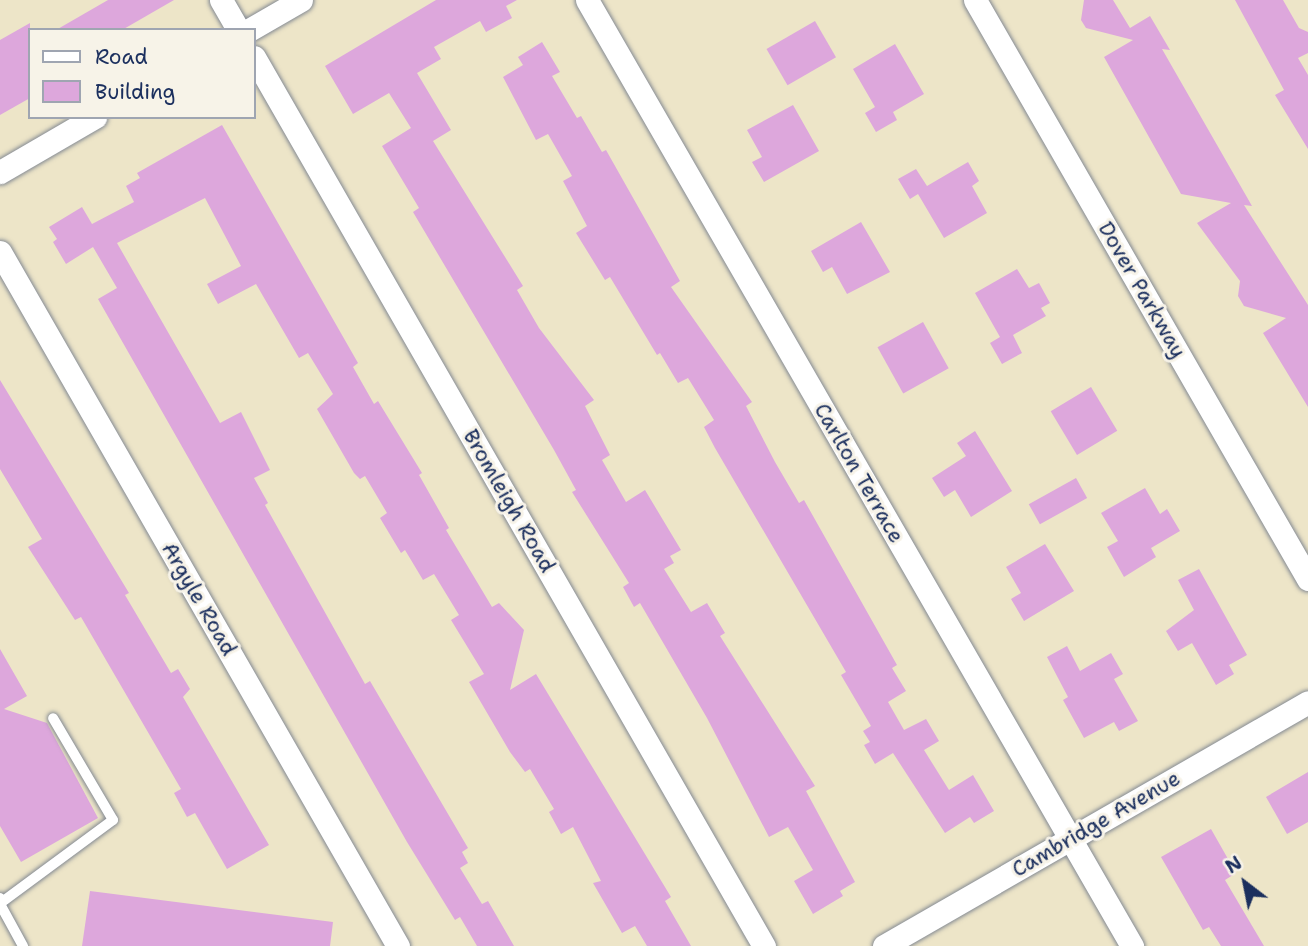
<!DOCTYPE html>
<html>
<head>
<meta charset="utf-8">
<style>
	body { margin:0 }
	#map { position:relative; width:1308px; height:946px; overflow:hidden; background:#ede5c8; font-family:"Shantell Sans",sans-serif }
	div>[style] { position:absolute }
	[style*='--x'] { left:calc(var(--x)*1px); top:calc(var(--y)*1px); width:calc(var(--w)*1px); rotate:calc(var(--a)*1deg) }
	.building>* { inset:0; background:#dda7dc; transform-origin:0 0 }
	.roads { filter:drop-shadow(0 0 2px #848a93) drop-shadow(0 0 2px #848a93) }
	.service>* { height:10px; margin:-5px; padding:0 5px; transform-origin:5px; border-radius:5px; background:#fff }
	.minor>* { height:23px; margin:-11.5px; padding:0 11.5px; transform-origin:11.5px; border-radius:11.5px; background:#fff }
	span { translate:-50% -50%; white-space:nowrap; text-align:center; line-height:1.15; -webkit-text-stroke:6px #f7f3e8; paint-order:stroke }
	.street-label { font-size:21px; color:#1b2f5e }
	.legend { position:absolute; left:28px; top:28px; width:228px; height:91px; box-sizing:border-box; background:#f7f3e8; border:2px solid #9fa5b1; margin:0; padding:9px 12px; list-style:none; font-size:21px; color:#1b2f5e }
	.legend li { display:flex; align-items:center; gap:14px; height:35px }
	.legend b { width:35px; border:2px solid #9fa5b1 }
	.north { position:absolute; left:1210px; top:848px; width:70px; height:70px; -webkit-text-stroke:5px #f7f3e8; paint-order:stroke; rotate:328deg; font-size:19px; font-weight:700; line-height:28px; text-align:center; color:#1b2f5e }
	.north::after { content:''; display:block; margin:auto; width:24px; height:32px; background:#1b2f5e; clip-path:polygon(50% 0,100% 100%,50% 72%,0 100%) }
</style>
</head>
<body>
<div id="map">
	<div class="building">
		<div style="clip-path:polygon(108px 0,174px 0,122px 30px,56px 30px)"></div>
		<div style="clip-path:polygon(436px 0,517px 0,506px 6px,512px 18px,486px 32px,480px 21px,434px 47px,441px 59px,417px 73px,451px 130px,433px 141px,523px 286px,517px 290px,539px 328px,594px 400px,585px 406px,610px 455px,602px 460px,626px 502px,645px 490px,681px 550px,670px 556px,674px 563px,664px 569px,691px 612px,707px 603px,725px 633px,720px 636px,815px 786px,806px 791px,855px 882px,840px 891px,843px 896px,813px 914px,794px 881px,813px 870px,788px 827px,769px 837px,707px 718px,640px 603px,634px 607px,623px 587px,629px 583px,572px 492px,576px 490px,554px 450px,413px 212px,419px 208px,382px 146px,411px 128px,389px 93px,353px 114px,325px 66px)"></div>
		<div style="clip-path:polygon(1084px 0,1113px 0,1130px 28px,1150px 16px,1170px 50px,1162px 49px,1252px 206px,1244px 205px,1308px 305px,1308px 407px,1263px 333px,1286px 318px,1244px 306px,1238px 296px,1240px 281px,1197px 223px,1231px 203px,1181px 194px,1104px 57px,1133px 40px,1086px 28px,1081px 20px)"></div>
		<div style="clip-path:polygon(1235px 0,1283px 0,1299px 28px,1308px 32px,1308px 53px,1298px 58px,1308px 75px,1308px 149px,1275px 95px,1284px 90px)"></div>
		<div style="left:815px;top:21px;width:42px;height:56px;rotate:60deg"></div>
		<div style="clip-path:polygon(30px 23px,30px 98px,0 115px,0 40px)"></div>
		<div style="clip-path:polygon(542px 42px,560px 72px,552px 76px,577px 118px,581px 116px,602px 152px,606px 150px,680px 281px,671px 287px,752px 402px,746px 406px,775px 462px,799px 503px,804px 500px,897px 665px,892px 668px,906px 691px,888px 702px,904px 730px,926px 719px,939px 741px,924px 750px,949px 790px,973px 775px,994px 811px,974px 823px,970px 817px,945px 833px,893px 753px,875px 764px,864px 745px,870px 742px,863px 731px,871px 726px,841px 675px,846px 672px,715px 448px,704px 427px,714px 420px,688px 378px,678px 383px,660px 353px,657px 355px,610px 277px,605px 280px,576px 233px,587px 226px,563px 181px,572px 176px,548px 134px,536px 140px,503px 77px,523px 65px,518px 57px)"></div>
		<div style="clip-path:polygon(895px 44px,924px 94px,893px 112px,897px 120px,876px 132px,865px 113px,875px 107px,853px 69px)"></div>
		<div style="clip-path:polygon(793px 105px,819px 151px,764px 182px,752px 162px,762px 157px,747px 130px)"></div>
		<div style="clip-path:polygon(222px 125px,358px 363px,353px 367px,374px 404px,378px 401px,422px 473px,419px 475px,449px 528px,446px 530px,492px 607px,499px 603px,524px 630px,510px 690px,536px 674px,671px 897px,665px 901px,691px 946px,647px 946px,635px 926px,622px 933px,593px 883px,601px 881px,573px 827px,561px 834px,549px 812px,554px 809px,530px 769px,525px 772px,510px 752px,469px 682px,484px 674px,451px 620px,459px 615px,434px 574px,423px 580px,405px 550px,401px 553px,380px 518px,387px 513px,365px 476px,360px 479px,354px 473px,317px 409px,333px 394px,308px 353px,299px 358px,256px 284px,218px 304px,207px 284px,241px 266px,205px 198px,117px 243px,220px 423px,241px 412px,270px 470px,254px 478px,268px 503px,265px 505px,365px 684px,370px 681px,468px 848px,462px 852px,468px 863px,460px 868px,482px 904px,488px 901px,514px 946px,477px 946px,460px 917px,455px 920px,407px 842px,98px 299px,117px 288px,93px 247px,66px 264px,53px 242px,57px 239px,49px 227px,82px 207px,92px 224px,134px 202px,126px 186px,140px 178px,137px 173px)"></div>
		<div style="clip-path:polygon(968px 162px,979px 181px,972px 186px,987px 213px,944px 238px,918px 194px,910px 199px,898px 179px,916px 169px,927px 186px)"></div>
		<div style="clip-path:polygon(861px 222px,890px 272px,847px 294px,832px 267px,823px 272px,811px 251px)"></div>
		<div style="clip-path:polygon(1017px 269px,1029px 288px,1039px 283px,1050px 303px,1041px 308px,1046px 316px,1013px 335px,1022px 353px,1002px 364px,990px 343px,1000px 337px,975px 293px)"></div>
		<div style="left:923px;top:322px;width:53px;height:52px;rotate:61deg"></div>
		<div style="clip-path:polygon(0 380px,129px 593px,125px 595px,171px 673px,178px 669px,190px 689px,183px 697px,269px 845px,227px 869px,195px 813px,187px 817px,174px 793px,181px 789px,81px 617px,75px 620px,28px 547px,42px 539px,0 469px)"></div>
		<div style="left:1091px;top:387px;width:51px;height:47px;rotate:59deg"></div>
		<div style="clip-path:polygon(975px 431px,1012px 491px,971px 517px,955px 490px,944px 497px,932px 478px,966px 456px,957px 443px)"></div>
		<div style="left:1076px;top:478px;width:23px;height:54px;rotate:61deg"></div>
		<div style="clip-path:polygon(1145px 488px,1160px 514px,1167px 509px,1180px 531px,1151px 548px,1156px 557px,1124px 577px,1107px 547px,1118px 541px,1101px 513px)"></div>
		<div style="clip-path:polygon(1045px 544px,1074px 591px,1024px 621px,1011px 599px,1021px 593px,1006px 567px)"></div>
		<div style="clip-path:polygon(1199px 569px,1247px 655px,1229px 665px,1234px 674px,1216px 685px,1192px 643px,1178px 651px,1166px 631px,1194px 610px,1178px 580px)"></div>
		<div style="clip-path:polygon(1067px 646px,1080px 671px,1111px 653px,1123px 674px,1114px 679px,1138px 721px,1119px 731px,1114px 722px,1084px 738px,1063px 700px,1068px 697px,1047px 657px)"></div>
		<div style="clip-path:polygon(0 649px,27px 696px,4px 709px,47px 723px,98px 818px,21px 862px,0 826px)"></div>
		<div style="clip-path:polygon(1308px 772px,1308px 822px,1287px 834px,1266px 797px)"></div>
		<div style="clip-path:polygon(1211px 829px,1236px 873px,1225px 880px,1264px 946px,1221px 946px,1209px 927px,1203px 930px,1161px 857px)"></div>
		<div style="clip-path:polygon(90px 891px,333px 922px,330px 946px,82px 946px)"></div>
	</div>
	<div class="roads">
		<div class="service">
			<div style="--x:0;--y:898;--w:4;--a:63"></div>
			<div style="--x:2;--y:902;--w:138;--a:-36.5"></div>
			<div style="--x:113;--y:820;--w:118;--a:-120.5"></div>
			<div style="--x:0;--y:904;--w:48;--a:61.3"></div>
		</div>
		<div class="minor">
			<div style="--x:221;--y:0;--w:34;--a:60"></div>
			<div style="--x:587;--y:0;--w:1092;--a:60.05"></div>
			<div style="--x:975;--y:0;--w:668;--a:60.1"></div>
			<div style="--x:249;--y:30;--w:60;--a:-30"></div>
			<div style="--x:254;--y:57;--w:1025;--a:60.16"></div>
			<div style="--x:0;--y:172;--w:110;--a:-30.1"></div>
			<div style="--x:0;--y:252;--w:800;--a:60.17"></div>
			<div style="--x:884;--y:946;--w:489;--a:-29.9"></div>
		</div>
	</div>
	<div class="street-label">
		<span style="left:1142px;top:290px;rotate:60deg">Dover Parkway</span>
		<span style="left:859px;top:473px;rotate:60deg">Carlton Terrace</span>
		<span style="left:509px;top:501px;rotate:60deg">Bromleigh Road</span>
		<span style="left:199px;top:599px;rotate:60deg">Argyle Road</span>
		<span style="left:1096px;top:824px;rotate:-30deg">Cambridge Avenue</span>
	</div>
	<ul class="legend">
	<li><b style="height:9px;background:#fff"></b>Road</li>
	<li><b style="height:19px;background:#dda7dc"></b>Building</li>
	</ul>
	<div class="north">N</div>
</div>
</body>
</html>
